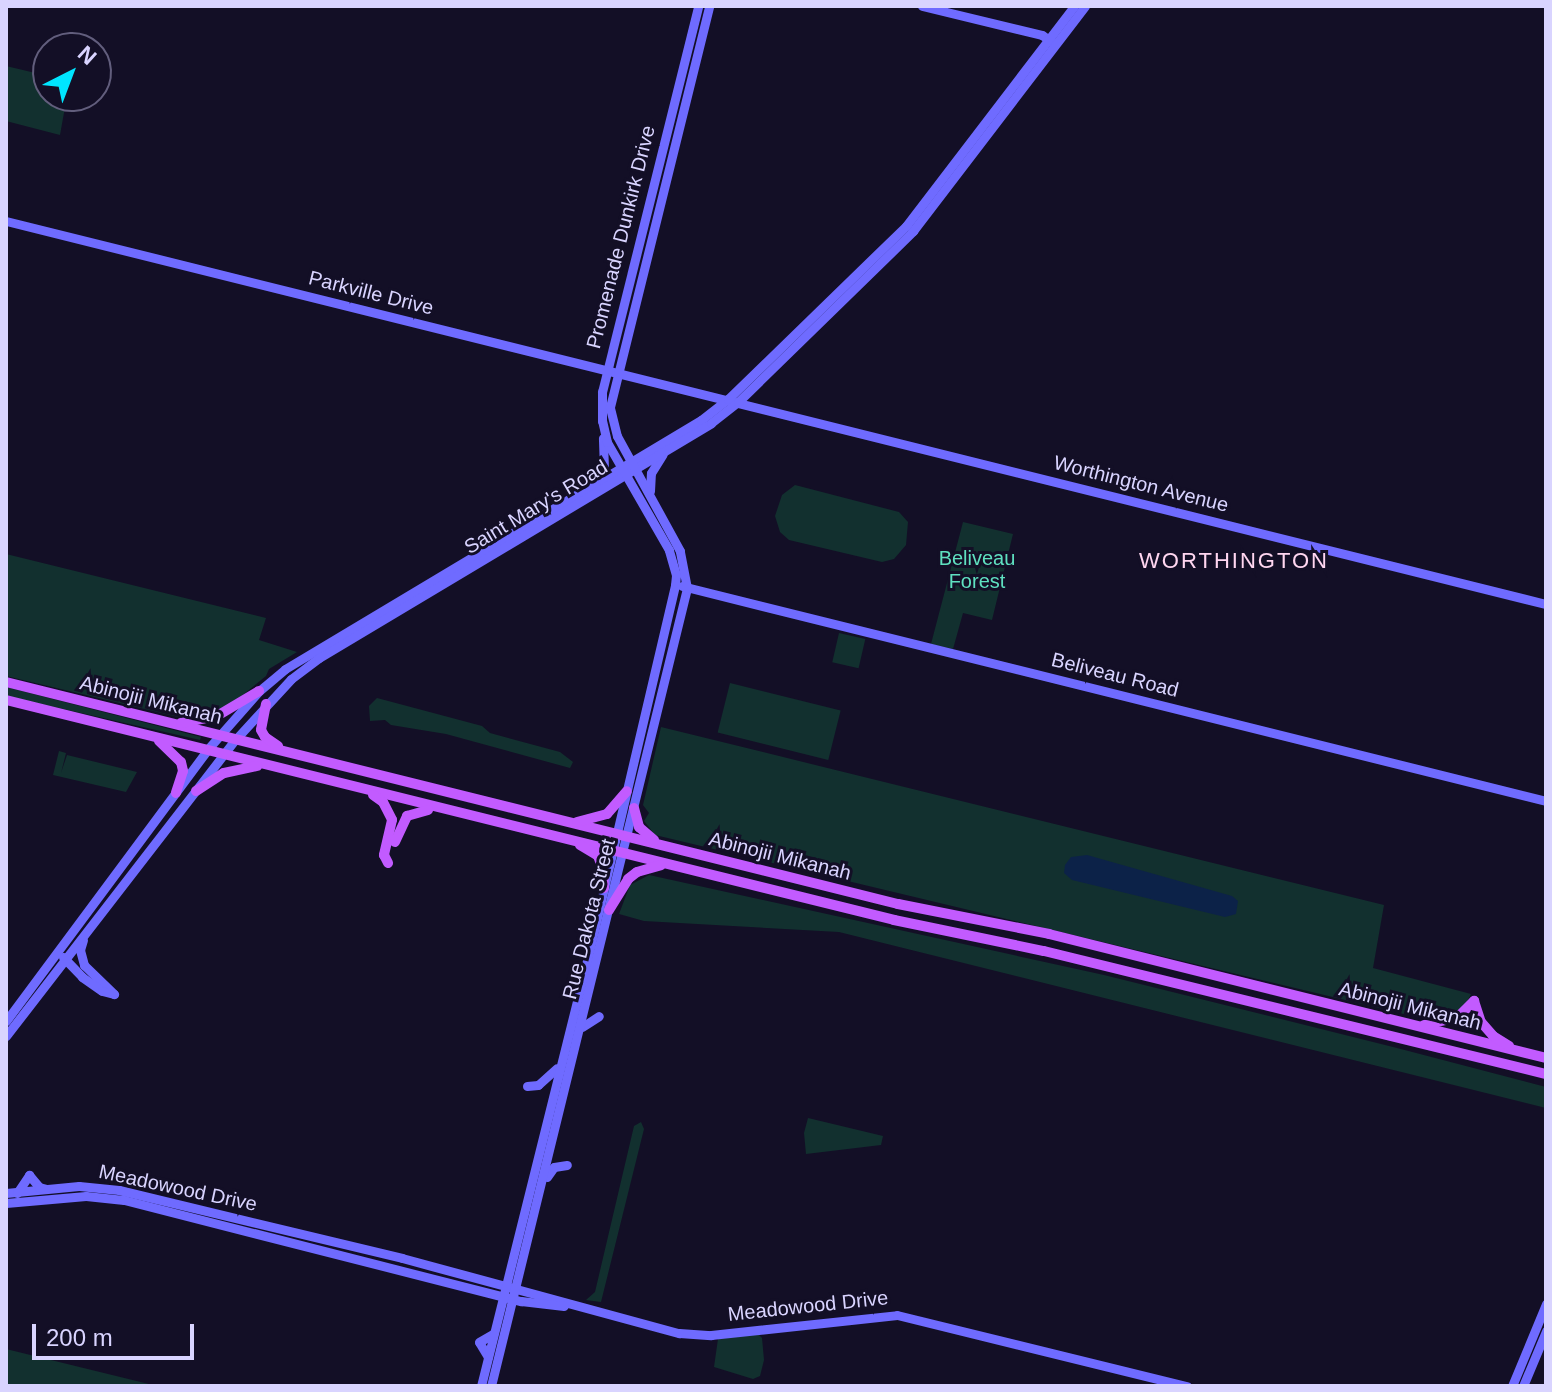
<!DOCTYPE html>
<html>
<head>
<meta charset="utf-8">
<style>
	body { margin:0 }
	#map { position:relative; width:1552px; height:1392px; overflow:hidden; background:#130f26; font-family:Helvetica,sans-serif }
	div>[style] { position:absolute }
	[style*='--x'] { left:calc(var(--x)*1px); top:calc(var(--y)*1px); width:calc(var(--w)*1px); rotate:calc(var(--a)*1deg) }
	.green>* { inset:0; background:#12302f; transform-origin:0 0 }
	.water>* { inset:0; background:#0c2248 }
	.secondary>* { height:9px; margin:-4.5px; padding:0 4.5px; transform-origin:4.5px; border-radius:4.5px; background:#6f6bff }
	.primary>* { height:10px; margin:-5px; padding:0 5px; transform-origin:5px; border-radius:5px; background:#c25bff }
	span { translate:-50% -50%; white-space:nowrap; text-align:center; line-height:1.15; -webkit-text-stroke:6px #130f26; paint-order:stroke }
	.street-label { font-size:20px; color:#d9d4ff }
	.park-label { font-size:20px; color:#5fe0c0 }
	.neighbourhood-label { font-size:22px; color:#ffd6f0; letter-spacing:2px }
	.frame { position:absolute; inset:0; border:8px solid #d9d4ff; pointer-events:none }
	.north { position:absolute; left:32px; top:32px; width:80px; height:80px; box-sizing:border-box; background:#130f26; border:2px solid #625e7d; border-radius:50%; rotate:42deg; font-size:22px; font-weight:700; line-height:32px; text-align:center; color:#d9d4ff }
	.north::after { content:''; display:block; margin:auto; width:28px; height:36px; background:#00e5ff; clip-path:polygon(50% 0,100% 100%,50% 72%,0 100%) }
	.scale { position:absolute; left:32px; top:1324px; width:162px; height:36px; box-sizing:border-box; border:4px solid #d9d4ff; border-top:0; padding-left:10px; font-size:24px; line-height:28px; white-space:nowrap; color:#d9d4ff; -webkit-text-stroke:6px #130f26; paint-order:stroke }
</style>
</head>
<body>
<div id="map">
	<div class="green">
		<div style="clip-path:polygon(6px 66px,48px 76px,48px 96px,67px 96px,60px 135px,6px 121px)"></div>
		<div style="clip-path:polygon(795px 485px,899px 512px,908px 522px,906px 545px,894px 559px,882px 562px,789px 540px,780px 532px,775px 516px,782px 495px)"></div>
		<div style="clip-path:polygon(963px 522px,1013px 534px,992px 620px,963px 613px,953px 649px,931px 644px)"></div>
		<div style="clip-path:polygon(6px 554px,266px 618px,259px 640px,297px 652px,269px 669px,266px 676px,228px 707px,191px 720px,6px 676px)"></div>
		<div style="left:839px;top:633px;width:27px;height:30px;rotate:13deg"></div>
		<div style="left:730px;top:683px;width:114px;height:51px;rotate:14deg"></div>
		<div style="clip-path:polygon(6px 687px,201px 737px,200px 740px,6px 696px)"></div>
		<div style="clip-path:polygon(377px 698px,482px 726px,490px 733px,560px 752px,573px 762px,570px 768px,446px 734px,391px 725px,385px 720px,370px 721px,369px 706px)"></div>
		<div style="clip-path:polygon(661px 727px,1384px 905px,1373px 968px,1471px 994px,1464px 1008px,1433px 1021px,655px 835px,644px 821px,649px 813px,643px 805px)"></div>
		<div style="clip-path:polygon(59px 751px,66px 753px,61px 773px,67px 755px,137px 772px,126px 792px,53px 775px)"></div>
		<div style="clip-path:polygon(649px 875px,1104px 975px,1397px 1048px,1546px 1087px,1546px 1108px,839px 932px,644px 921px,619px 914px,630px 885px)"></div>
		<div style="clip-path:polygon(808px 1118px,883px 1136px,881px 1145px,806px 1154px,804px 1133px)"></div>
		<div style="clip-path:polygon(641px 1122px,644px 1129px,601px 1302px,586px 1300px,595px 1292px,634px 1126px)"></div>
		<div style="clip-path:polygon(758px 1334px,762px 1338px,764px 1360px,760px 1376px,753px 1379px,714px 1367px,718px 1339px)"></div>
		<div style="clip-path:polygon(6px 1349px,157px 1386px,6px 1386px)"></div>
	</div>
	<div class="water">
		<div style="clip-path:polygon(1087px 855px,1232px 896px,1238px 901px,1236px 914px,1225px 917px,1072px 880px,1064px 873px,1065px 865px,1071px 857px)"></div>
	</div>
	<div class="secondary">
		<div style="--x:922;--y:6;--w:123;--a:13.6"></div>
		<div style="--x:1042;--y:35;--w:14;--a:36"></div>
		<div style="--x:6;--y:221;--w:1587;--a:13.97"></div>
		<div style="--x:600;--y:478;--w:10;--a:-66"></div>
		<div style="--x:604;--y:469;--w:31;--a:-92"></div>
		<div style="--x:650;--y:491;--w:18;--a:-87"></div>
		<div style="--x:651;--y:473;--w:22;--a:-58"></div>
		<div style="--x:682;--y:586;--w:890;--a:13.97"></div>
		<div style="--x:83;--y:940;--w:10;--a:107"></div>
		<div style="--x:80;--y:950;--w:16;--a:75"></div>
		<div style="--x:84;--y:965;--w:42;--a:44"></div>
		<div style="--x:63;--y:957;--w:28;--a:46"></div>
		<div style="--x:82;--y:977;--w:24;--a:35"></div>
		<div style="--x:102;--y:991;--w:12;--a:14"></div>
		<div style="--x:6;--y:1021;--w:337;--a:-53.4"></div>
		<div style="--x:207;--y:750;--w:79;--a:-48.6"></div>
		<div style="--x:259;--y:691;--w:34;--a:-40"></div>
		<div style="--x:285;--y:669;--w:485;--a:-30.9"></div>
		<div style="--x:701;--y:420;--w:34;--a:-38"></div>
		<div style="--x:728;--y:399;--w:248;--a:-44.2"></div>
		<div style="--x:906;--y:226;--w:277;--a:-52.6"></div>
		<div style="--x:582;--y:1027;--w:20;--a:-33"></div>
		<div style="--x:6;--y:1036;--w:374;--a:-52.3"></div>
		<div style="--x:235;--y:740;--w:83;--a:-47.4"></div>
		<div style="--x:291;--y:679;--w:35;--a:-37"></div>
		<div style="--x:319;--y:658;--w:457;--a:-30.9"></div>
		<div style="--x:711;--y:423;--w:34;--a:-38"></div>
		<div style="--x:738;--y:402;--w:245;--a:-44.3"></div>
		<div style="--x:913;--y:231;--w:283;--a:-52.6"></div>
		<div style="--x:527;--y:1086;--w:11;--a:-5"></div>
		<div style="--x:538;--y:1085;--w:25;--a:-42"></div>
		<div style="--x:547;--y:1177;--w:12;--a:-55"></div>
		<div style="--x:554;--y:1167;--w:13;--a:-9"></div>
		<div style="--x:6;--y:1193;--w:73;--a:-5.5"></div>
		<div style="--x:79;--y:1186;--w:40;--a:5.7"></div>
		<div style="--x:119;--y:1190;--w:291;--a:13.5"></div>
		<div style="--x:402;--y:1258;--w:287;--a:15.2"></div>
		<div style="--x:679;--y:1333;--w:32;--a:4"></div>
		<div style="--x:711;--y:1335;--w:187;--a:-6.1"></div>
		<div style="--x:897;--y:1315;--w:299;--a:13.8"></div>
		<div style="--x:17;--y:1193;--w:22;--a:-56"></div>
		<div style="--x:29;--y:1175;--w:16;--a:50"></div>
		<div style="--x:39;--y:1187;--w:7;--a:16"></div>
		<div style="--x:6;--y:1203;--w:80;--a:-5"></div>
		<div style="--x:86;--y:1196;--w:38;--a:6"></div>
		<div style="--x:124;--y:1200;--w:410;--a:14.3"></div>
		<div style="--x:521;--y:1301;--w:43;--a:6.6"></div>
		<div style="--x:488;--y:1357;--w:17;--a:-121"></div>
		<div style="--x:479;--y:1342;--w:16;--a:-30"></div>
		<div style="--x:481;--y:1386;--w:430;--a:-76"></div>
		<div style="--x:585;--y:969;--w:394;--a:-76.8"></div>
		<div style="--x:675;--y:585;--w:10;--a:-84"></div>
		<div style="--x:676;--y:575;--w:26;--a:-106"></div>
		<div style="--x:669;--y:550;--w:125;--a:-119.9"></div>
		<div style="--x:607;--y:442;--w:22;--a:-103"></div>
		<div style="--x:602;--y:421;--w:29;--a:-90"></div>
		<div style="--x:602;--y:392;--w:398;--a:-76"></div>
		<div style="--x:491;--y:1386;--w:822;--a:-76.2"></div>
		<div style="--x:687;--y:588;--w:38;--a:-101"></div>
		<div style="--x:680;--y:551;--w:131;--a:-118.7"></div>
		<div style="--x:617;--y:436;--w:30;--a:-104"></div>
		<div style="--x:610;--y:407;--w:413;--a:-76.1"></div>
		<div style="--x:1512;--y:1386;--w:89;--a:-67.5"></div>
		<div style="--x:1523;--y:1386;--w:60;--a:-67.3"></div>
	</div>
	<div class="primary">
		<div style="--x:6;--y:682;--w:919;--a:13.98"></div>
		<div style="--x:898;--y:904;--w:154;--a:11.2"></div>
		<div style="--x:1049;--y:934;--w:512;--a:14.01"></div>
		<div style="--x:6;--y:700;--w:915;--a:13.91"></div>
		<div style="--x:894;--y:920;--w:153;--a:11.7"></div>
		<div style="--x:1044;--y:951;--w:517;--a:13.77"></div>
		<div style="--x:266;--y:704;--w:26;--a:101"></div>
		<div style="--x:261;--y:730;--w:8;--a:60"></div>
		<div style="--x:265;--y:737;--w:16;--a:35"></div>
		<div style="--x:181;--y:723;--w:37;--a:-11"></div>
		<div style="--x:217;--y:716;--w:49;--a:-30.8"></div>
		<div style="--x:159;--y:741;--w:30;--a:44"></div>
		<div style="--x:181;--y:762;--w:9;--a:77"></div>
		<div style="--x:183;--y:771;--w:23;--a:108"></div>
		<div style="--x:196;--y:791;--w:33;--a:-33"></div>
		<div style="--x:224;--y:773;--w:34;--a:-12"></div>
		<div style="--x:373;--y:795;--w:12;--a:35"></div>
		<div style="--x:383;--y:802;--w:20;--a:63"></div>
		<div style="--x:392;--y:820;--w:36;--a:103"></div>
		<div style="--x:384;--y:855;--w:9;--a:63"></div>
		<div style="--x:634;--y:808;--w:20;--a:75"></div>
		<div style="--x:639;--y:827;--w:20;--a:41"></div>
		<div style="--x:577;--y:822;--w:31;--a:-15"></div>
		<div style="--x:607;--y:814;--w:30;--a:-49"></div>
		<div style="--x:395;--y:842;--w:29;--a:-65"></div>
		<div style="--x:407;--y:816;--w:22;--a:-16"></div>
		<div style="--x:580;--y:845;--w:21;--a:31"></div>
		<div style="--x:598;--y:856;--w:14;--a:69"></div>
		<div style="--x:603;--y:869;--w:19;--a:87"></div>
		<div style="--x:609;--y:910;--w:36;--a:-58"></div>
		<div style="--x:628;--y:879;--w:11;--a:-38"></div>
		<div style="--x:637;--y:872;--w:25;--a:-16"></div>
		<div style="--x:1474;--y:1001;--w:22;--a:72"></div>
		<div style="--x:1481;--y:1022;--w:18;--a:49"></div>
		<div style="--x:1493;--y:1036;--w:19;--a:32"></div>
		<div style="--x:1424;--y:1025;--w:35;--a:-13"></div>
		<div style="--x:1458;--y:1017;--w:23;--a:-45"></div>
	</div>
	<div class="street-label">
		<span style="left:621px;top:237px;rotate:-76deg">Promenade Dunkirk Drive</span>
		<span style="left:371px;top:293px;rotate:14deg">Parkville Drive</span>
		<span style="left:1141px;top:484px;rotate:14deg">Worthington Avenue</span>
		<span style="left:536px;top:507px;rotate:-31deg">Saint Mary's Road</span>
		<span style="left:1115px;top:675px;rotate:14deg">Beliveau Road</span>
		<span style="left:151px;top:700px;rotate:14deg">Abinojii Mikanah</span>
		<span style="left:780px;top:856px;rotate:14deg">Abinojii Mikanah</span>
		<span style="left:589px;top:919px;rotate:-76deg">Rue Dakota Street</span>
		<span style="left:1410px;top:1006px;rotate:14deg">Abinojii Mikanah</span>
		<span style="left:178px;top:1188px;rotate:12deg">Meadowood Drive</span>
		<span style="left:808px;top:1306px;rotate:-6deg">Meadowood Drive</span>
	</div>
	<div class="park-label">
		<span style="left:977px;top:570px">Beliveau<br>Forest</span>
	</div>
	<div class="neighbourhood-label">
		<span style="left:1234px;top:561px">WORTHINGTON</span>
	</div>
	<div class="frame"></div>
	<div class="north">N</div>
	<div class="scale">200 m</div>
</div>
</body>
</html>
